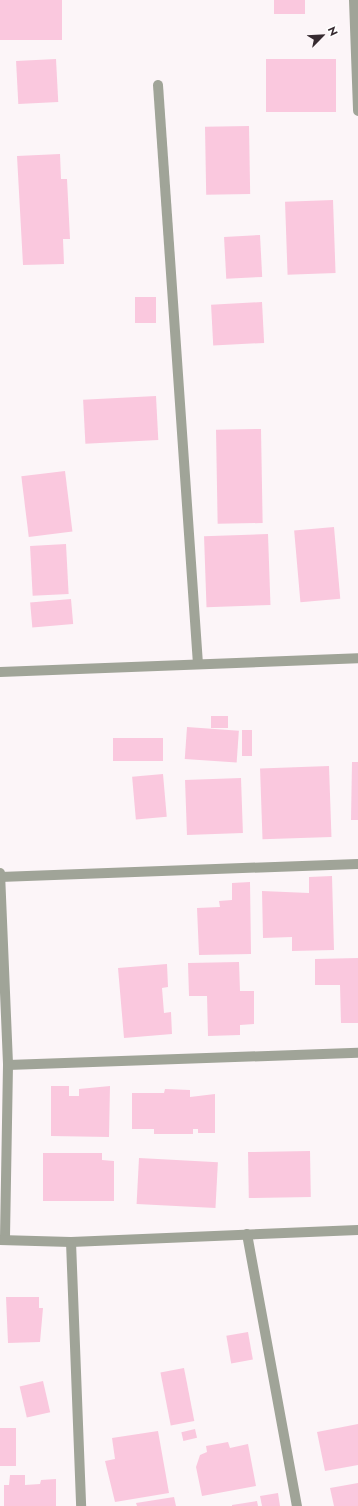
<!DOCTYPE html>
<html>
<head>
<meta charset="utf-8">
<style>
	body { margin:0 }
	#map { position:relative; width:358px; height:1506px; overflow:hidden; background:#fcf5f8; font-family:Jost,sans-serif }
	div>[style] { position:absolute }
	[style*='--x'] { left:calc(var(--x)*1px); top:calc(var(--y)*1px); width:calc(var(--w)*1px); rotate:calc(var(--a)*1deg) }
	.building>* { inset:0; background:#fac8de; transform-origin:0 0 }
	.street>* { height:10px; margin:-5px; padding:0 5px; transform-origin:5px; border-radius:5px; background:#a0a498 }
	span { translate:-50% -50%; white-space:nowrap; text-align:center; line-height:1.15; -webkit-text-stroke:4px #fff; paint-order:stroke }
	.north { position:absolute; left:302px; top:16px; width:40px; height:40px; -webkit-text-stroke:3px #fff; paint-order:stroke; rotate:66deg; font-size:11px; font-weight:700; line-height:16px; text-align:center; color:#362a30 }
	.north::after { content:''; display:block; margin:auto; width:14px; height:18px; background:#362a30; clip-path:polygon(50% 0,100% 100%,50% 72%,0 100%) }
</style>
</head>
<body>
<div id="map">
	<div class="building">
		<div style="left:0;top:0;width:62px;height:40px"></div>
		<div style="left:274px;top:0;width:31px;height:14px"></div>
		<div style="left:56px;top:59px;width:43px;height:40px;rotate:87deg"></div>
		<div style="left:266px;top:59px;width:70px;height:53px"></div>
		<div style="left:249px;top:126px;width:68px;height:44px;rotate:89deg"></div>
		<div style="clip-path:polygon(60px 154px,61px 179px,67px 179px,70px 239px,63px 239px,64px 264px,23px 265px,17px 156px)"></div>
		<div style="left:333px;top:200px;width:73px;height:48px;rotate:88deg"></div>
		<div style="left:260px;top:235px;width:42px;height:36px;rotate:87deg"></div>
		<div style="left:135px;top:297px;width:21px;height:26px"></div>
		<div style="left:262px;top:302px;width:41px;height:51px;rotate:87deg"></div>
		<div style="left:156px;top:396px;width:44px;height:73px;rotate:87deg"></div>
		<div style="left:261px;top:429px;width:94px;height:45px;rotate:89deg"></div>
		<div style="left:65px;top:471px;width:61px;height:44px;rotate:83deg"></div>
		<div style="left:334px;top:527px;width:72px;height:40px;rotate:85deg"></div>
		<div style="left:268px;top:534px;width:71px;height:64px;rotate:88deg"></div>
		<div style="left:66px;top:544px;width:50px;height:36px;rotate:87deg"></div>
		<div style="left:71px;top:599px;width:25px;height:41px;rotate:85deg"></div>
		<div style="left:211px;top:716px;width:17px;height:12px"></div>
		<div style="left:187px;top:727px;width:52px;height:32px;rotate:4deg"></div>
		<div style="left:242px;top:730px;width:10px;height:26px"></div>
		<div style="left:113px;top:738px;width:50px;height:23px"></div>
		<div style="clip-path:polygon(352px 762px,358px 762px,358px 820px,351px 820px)"></div>
		<div style="left:329px;top:766px;width:71px;height:69px;rotate:88deg"></div>
		<div style="left:163px;top:774px;width:43px;height:31px;rotate:85deg"></div>
		<div style="left:241px;top:778px;width:55px;height:56px;rotate:88deg"></div>
		<div style="clip-path:polygon(332px 876px,334px 950px,292px 951px,292px 937px,263px 938px,262px 891px,309px 893px,309px 877px)"></div>
		<div style="clip-path:polygon(250px 882px,251px 954px,199px 955px,197px 908px,220px 907px,219px 901px,232px 900px,232px 883px)"></div>
		<div style="clip-path:polygon(358px 958px,358px 1023px,341px 1023px,340px 985px,315px 985px,315px 959px)"></div>
		<div style="clip-path:polygon(239px 962px,240px 991px,254px 991px,254px 1024px,240px 1025px,240px 1035px,208px 1036px,207px 996px,189px 996px,188px 963px)"></div>
		<div style="clip-path:polygon(167px 964px,168px 987px,162px 988px,164px 1013px,171px 1012px,172px 1034px,124px 1038px,118px 968px)"></div>
		<div style="clip-path:polygon(51px 1086px,69px 1086px,69px 1096px,79px 1096px,79px 1089px,110px 1086px,109px 1137px,51px 1136px)"></div>
		<div style="clip-path:polygon(165px 1089px,190px 1090px,190px 1097px,215px 1094px,215px 1133px,198px 1133px,198px 1129px,193px 1129px,193px 1134px,154px 1134px,154px 1129px,132px 1129px,132px 1093px,164px 1093px)"></div>
		<div style="left:310px;top:1151px;width:46px;height:62px;rotate:89deg"></div>
		<div style="clip-path:polygon(43px 1153px,102px 1153px,102px 1160px,114px 1161px,114px 1201px,43px 1201px)"></div>
		<div style="left:139px;top:1158px;width:79px;height:46px;rotate:3deg"></div>
		<div style="clip-path:polygon(6px 1297px,39px 1297px,39px 1308px,43px 1308px,40px 1342px,8px 1343px)"></div>
		<div style="left:248px;top:1332px;width:28px;height:22px;rotate:80deg"></div>
		<div style="left:184px;top:1368px;width:54px;height:24px;rotate:79deg"></div>
		<div style="left:43px;top:1381px;width:32px;height:24px;rotate:77deg"></div>
		<div style="clip-path:polygon(358px 1424px,358px 1465px,325px 1471px,317px 1432px)"></div>
		<div style="left:0;top:1428px;width:16px;height:38px"></div>
		<div style="left:195px;top:1429px;width:9px;height:14px;rotate:77deg"></div>
		<div style="clip-path:polygon(158px 1431px,169px 1493px,115px 1502px,105px 1461px,115px 1459px,112px 1438px)"></div>
		<div style="clip-path:polygon(228px 1442px,230px 1448px,248px 1444px,256px 1486px,202px 1496px,196px 1467px,200px 1455px,207px 1452px,206px 1446px)"></div>
		<div style="clip-path:polygon(10px 1475px,25px 1475px,25px 1485px,40px 1484px,41px 1480px,56px 1479px,56px 1506px,4px 1506px,4px 1485px,9px 1485px)"></div>
		<div style="clip-path:polygon(358px 1483px,358px 1506px,334px 1506px,330px 1488px)"></div>
		<div style="clip-path:polygon(278px 1493px,280px 1506px,262px 1506px,260px 1496px)"></div>
		<div style="clip-path:polygon(174px 1497px,176px 1506px,137px 1506px,136px 1503px)"></div>
		<div style="clip-path:polygon(257px 1501px,258px 1506px,232px 1506px,232px 1505px)"></div>
	</div>
	<div class="street">
		<div style="--x:354;--y:0;--w:111;--a:87.9"></div>
		<div style="--x:158;--y:85;--w:580;--a:86.05"></div>
		<div style="--x:0;--y:672;--w:358;--a:-2.2"></div>
		<div style="--x:0;--y:873;--w:192;--a:87.6"></div>
		<div style="--x:8;--y:1065;--w:175;--a:91"></div>
		<div style="--x:0;--y:877;--w:358;--a:-2.1"></div>
		<div style="--x:8;--y:1065;--w:350;--a:-2"></div>
		<div style="--x:247;--y:1234;--w:277;--a:79.6"></div>
		<div style="--x:0;--y:1240;--w:71;--a:1.6"></div>
		<div style="--x:71;--y:1242;--w:287;--a:-2.4"></div>
		<div style="--x:71;--y:1242;--w:264;--a:87.8"></div>
	</div>
	<div class="north">N</div>
</div>
</body>
</html>
